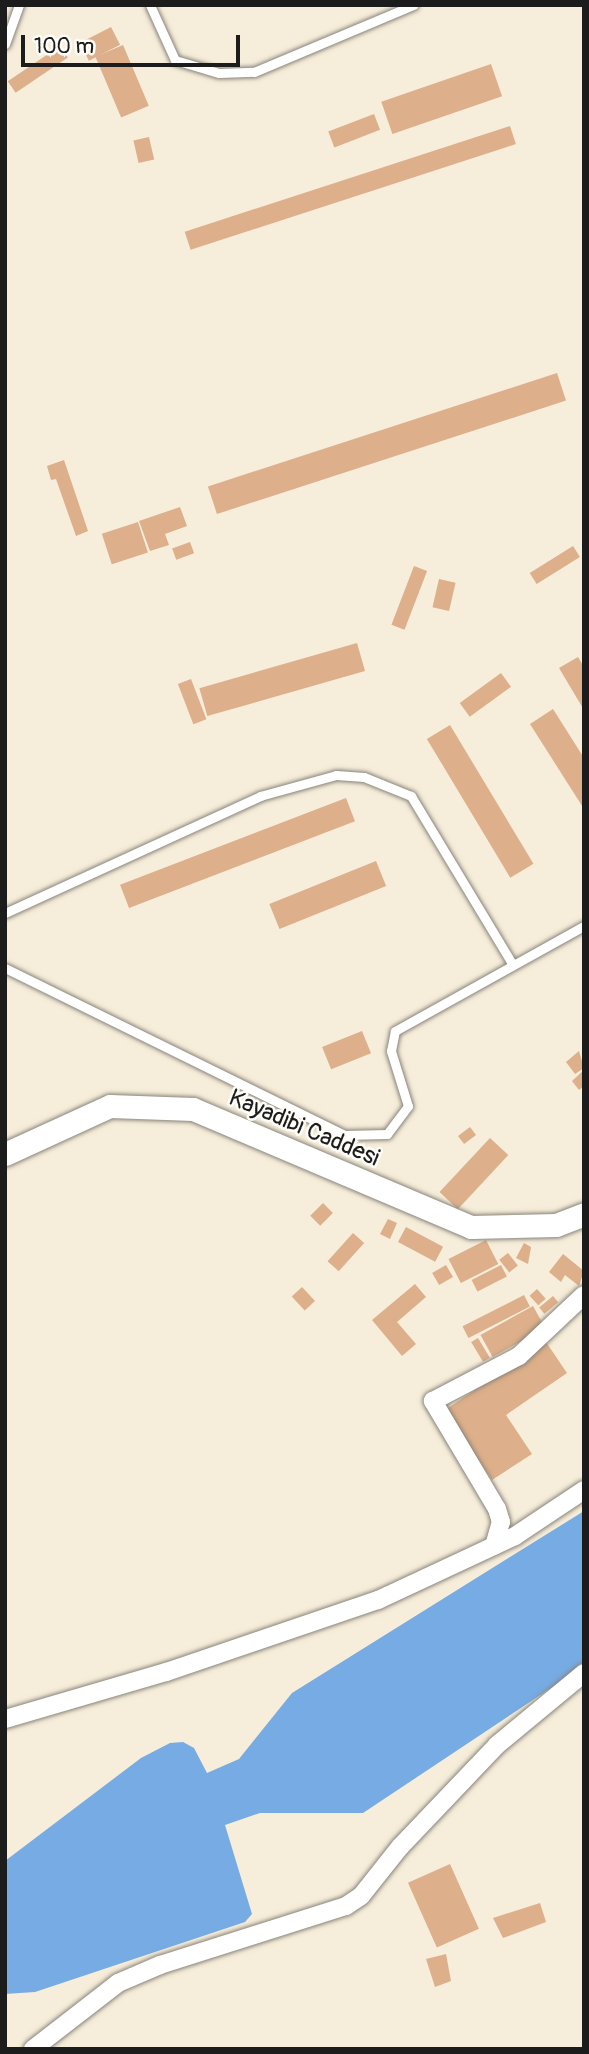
<!DOCTYPE html>
<html>
<head>
<meta charset="utf-8">
<style>
	body { margin:0 }
	#map { position:relative; width:589px; height:2054px; overflow:hidden; background:#f6edda; font-family:Pangolin,sans-serif }
	div>[style] { position:absolute }
	[style*='--x'] { left:calc(var(--x)*1px); top:calc(var(--y)*1px); width:calc(var(--w)*1px); rotate:calc(var(--a)*1deg) }
	.water>* { inset:0; background:#76abe3 }
	.building>* { inset:0; background:#ddaf8a; transform-origin:0 0 }
	.roads { filter:drop-shadow(0 0 2px #89847b) drop-shadow(0 0 2px #89847b) }
	.service>* { height:9px; margin:-4.5px; padding:0 4.5px; transform-origin:4.5px; border-radius:4.5px; background:#fff }
	.minor>* { height:18px; margin:-9px; padding:0 9px; transform-origin:9px; border-radius:9px; background:#fff }
	.tertiary>* { height:23px; margin:-11.5px; padding:0 11.5px; transform-origin:11.5px; border-radius:11.5px; background:#fff }
	span { translate:-50% -50%; white-space:nowrap; text-align:center; line-height:1.15; -webkit-text-stroke:5px #fdfcf7; paint-order:stroke }
	.street-label { font-size:24px; color:#1c1c1c }
	.frame { position:absolute; inset:0; border:7px solid #1c1c1c; pointer-events:none }
	.scale { position:absolute; left:21px; top:35px; width:219px; height:32px; box-sizing:border-box; border:4px solid #1c1c1c; border-top:0; padding-left:9px; font-size:21px; line-height:24px; white-space:nowrap; color:#1c1c1c; -webkit-text-stroke:5px #fdfcf7; paint-order:stroke }
</style>
</head>
<body>
<div id="map">
	<div class="water">
		<div style="clip-path:polygon(584px 1511px,584px 1666px,363px 1813px,260px 1813px,225px 1825px,252px 1914px,245px 1922px,35px 1992px,5px 1994px,5px 1861px,141px 1758px,170px 1743px,183px 1742px,194px 1748px,207px 1773px,239px 1759px,292px 1693px)"></div>
	</div>
	<div class="building">
		<div style="left:111px;top:27px;width:20px;height:35px;rotate:63deg"></div>
		<div style="left:123px;top:45px;width:66px;height:30px;rotate:67deg"></div>
		<div style="left:60px;top:46px;width:14px;height:63px;rotate:56deg"></div>
		<div style="left:491px;top:64px;width:34px;height:116px;rotate:71deg"></div>
		<div style="left:374px;top:114px;width:17px;height:49px;rotate:69deg"></div>
		<div style="left:510px;top:126px;width:19px;height:342px;rotate:72deg"></div>
		<div style="left:149px;top:137px;width:23px;height:16px;rotate:77deg"></div>
		<div style="left:557px;top:373px;width:29px;height:367px;rotate:72deg"></div>
		<div style="clip-path:polygon(64px 460px,88px 531px,76px 536px,56px 479px,51px 480px,47px 466px)"></div>
		<div style="clip-path:polygon(180px 507px,187px 526px,165px 534px,169px 545px,150px 551px,139px 521px)"></div>
		<div style="left:138px;top:522px;width:32px;height:38px;rotate:72deg"></div>
		<div style="left:190px;top:542px;width:12px;height:19px;rotate:70deg"></div>
		<div style="left:573px;top:546px;width:13px;height:51px;rotate:58deg"></div>
		<div style="left:414px;top:566px;width:14px;height:63px;rotate:21deg"></div>
		<div style="left:439px;top:579px;width:17px;height:29px;rotate:13deg"></div>
		<div style="left:357px;top:643px;width:29px;height:164px;rotate:74deg"></div>
		<div style="clip-path:polygon(578px 657px,584px 667px,584px 710px,559px 668px)"></div>
		<div style="left:501px;top:673px;width:17px;height:51px;rotate:54deg"></div>
		<div style="left:191px;top:679px;width:43px;height:14px;rotate:69deg"></div>
		<div style="clip-path:polygon(553px 709px,584px 758px,584px 809px,530px 724px)"></div>
		<div style="left:450px;top:725px;width:162px;height:27px;rotate:59deg"></div>
		<div style="left:346px;top:798px;width:25px;height:242px;rotate:69deg"></div>
		<div style="left:376px;top:861px;width:27px;height:115px;rotate:68deg"></div>
		<div style="left:362px;top:1031px;width:24px;height:43px;rotate:68deg"></div>
		<div style="clip-path:polygon(579px 1051px,584px 1068px,575px 1074px,566px 1062px)"></div>
		<div style="clip-path:polygon(584px 1070px,584px 1086px,579px 1090px,572px 1081px)"></div>
		<div style="left:470px;top:1127px;width:10px;height:15px;rotate:53deg"></div>
		<div style="left:490px;top:1138px;width:25px;height:74px;rotate:43deg"></div>
		<div style="left:323px;top:1203px;width:14px;height:18px;rotate:45deg"></div>
		<div style="clip-path:polygon(388px 1219px,397px 1223px,390px 1239px,380px 1234px)"></div>
		<div style="left:406px;top:1227px;width:42px;height:17px;rotate:28deg"></div>
		<div style="left:353px;top:1233px;width:15px;height:38px;rotate:42deg"></div>
		<div style="left:486px;top:1240px;width:27px;height:42px;rotate:63deg"></div>
		<div style="clip-path:polygon(524px 1243px,531px 1247px,528px 1264px,516px 1258px)"></div>
		<div style="left:508px;top:1253px;width:16px;height:11px;rotate:52deg"></div>
		<div style="clip-path:polygon(563px 1254px,584px 1271px,579px 1286px,565px 1275px,561px 1282px,549px 1272px)"></div>
		<div style="left:446px;top:1265px;width:14px;height:16px;rotate:60deg"></div>
		<div style="left:501px;top:1265px;width:13px;height:33px;rotate:63deg"></div>
		<div style="clip-path:polygon(415px 1284px,426px 1297px,397px 1322px,416px 1344px,402px 1356px,372px 1320px)"></div>
		<div style="left:302px;top:1287px;width:19px;height:14px;rotate:47deg"></div>
		<div style="left:537px;top:1289px;width:13px;height:10px;rotate:48deg"></div>
		<div style="left:524px;top:1295px;width:13px;height:69px;rotate:63deg"></div>
		<div style="left:553px;top:1296px;width:8px;height:18px;rotate:50deg"></div>
		<div style="left:533px;top:1306px;width:25px;height:60px;rotate:61deg"></div>
		<div style="left:478px;top:1338px;width:23px;height:8px;rotate:59deg"></div>
		<div style="clip-path:polygon(546px 1342px,567px 1373px,506px 1415px,532px 1454px,492px 1480px,445px 1410px)"></div>
		<div style="left:450px;top:1864px;width:71px;height:46px;rotate:66deg"></div>
		<div style="clip-path:polygon(540px 1903px,546px 1922px,503px 1938px,493px 1918px)"></div>
		<div style="clip-path:polygon(446px 1954px,451px 1981px,435px 1987px,426px 1959px)"></div>
	</div>
	<div class="roads">
		<div class="service">
			<div style="--x:150;--y:5;--w:60;--a:65.6"></div>
			<div style="--x:175;--y:60;--w:46;--a:16.5"></div>
			<div style="--x:219;--y:73;--w:35;--a:-2"></div>
			<div style="--x:254;--y:72;--w:173;--a:-22.8"></div>
			<div style="--x:5;--y:44;--w:41;--a:-70.3"></div>
			<div style="--x:5;--y:913;--w:281;--a:-24.6"></div>
			<div style="--x:260;--y:796;--w:79;--a:-15.4"></div>
			<div style="--x:336;--y:775;--w:28;--a:4"></div>
			<div style="--x:364;--y:777;--w:51;--a:22"></div>
			<div style="--x:411;--y:796;--w:197;--a:58.9"></div>
			<div style="--x:5;--y:968;--w:378;--a:26.2"></div>
			<div style="--x:344;--y:1135;--w:43;--a:-1.3"></div>
			<div style="--x:387;--y:1134;--w:35;--a:-53"></div>
			<div style="--x:408;--y:1106;--w:58;--a:-107.2"></div>
			<div style="--x:391;--y:1051;--w:20;--a:-79"></div>
			<div style="--x:395;--y:1031;--w:216;--a:-29.1"></div>
		</div>
		<div class="minor">
			<div style="--x:494;--y:1546;--w:25;--a:-74"></div>
			<div style="--x:501;--y:1522;--w:14;--a:-107"></div>
			<div style="--x:497;--y:1509;--w:126;--a:-120.7"></div>
			<div style="--x:433;--y:1401;--w:97;--a:-27.6"></div>
			<div style="--x:519;--y:1356;--w:89;--a:-43.2"></div>
			<div style="--x:5;--y:1719;--w:168;--a:-16.3"></div>
			<div style="--x:166;--y:1672;--w:224;--a:-18.8"></div>
			<div style="--x:378;--y:1600;--w:151;--a:-25"></div>
			<div style="--x:515;--y:1536;--w:83;--a:-33.7"></div>
			<div style="--x:33;--y:2049;--w:108;--a:-37.8"></div>
			<div style="--x:118;--y:1983;--w:46;--a:-23.2"></div>
			<div style="--x:160;--y:1965;--w:195;--a:-17.6"></div>
			<div style="--x:346;--y:1906;--w:18;--a:-34"></div>
			<div style="--x:361;--y:1896;--w:63;--a:-51.5"></div>
			<div style="--x:400;--y:1847;--w:141;--a:-46.4"></div>
			<div style="--x:497;--y:1745;--w:113;--a:-39.6"></div>
		</div>
		<div class="tertiary">
			<div style="--x:5;--y:1154;--w:115;--a:-24.6"></div>
			<div style="--x:110;--y:1106;--w:83;--a:2.1"></div>
			<div style="--x:193;--y:1109;--w:302;--a:23"></div>
			<div style="--x:471;--y:1227;--w:85;--a:-1.3"></div>
			<div style="--x:556;--y:1225;--w:30;--a:-21"></div>
		</div>
	</div>
	<div class="street-label">
		<span style="left:304px;top:1128px;rotate:23deg">Kayadibi Caddesi</span>
	</div>
	<div class="frame"></div>
	<div class="scale">100 m</div>
</div>
</body>
</html>
